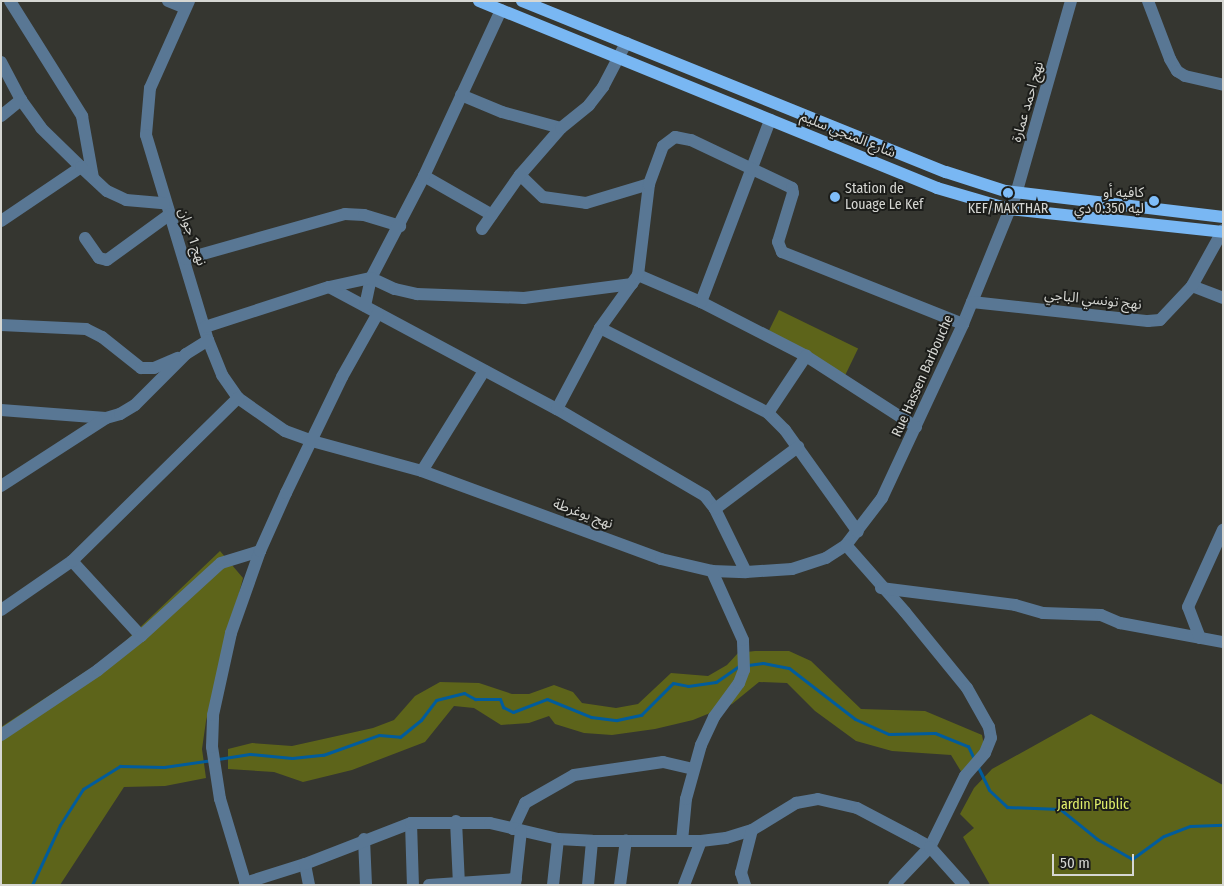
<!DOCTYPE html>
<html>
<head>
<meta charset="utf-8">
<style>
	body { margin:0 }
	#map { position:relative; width:1224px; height:886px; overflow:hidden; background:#353630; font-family:"Fira Sans Condensed","Noto Sans Arabic",sans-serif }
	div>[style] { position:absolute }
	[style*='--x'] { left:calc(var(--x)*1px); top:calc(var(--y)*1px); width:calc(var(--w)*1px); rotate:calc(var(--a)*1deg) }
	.green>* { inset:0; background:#5d641a; transform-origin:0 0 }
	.stream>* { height:3px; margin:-1.5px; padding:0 1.5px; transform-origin:1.5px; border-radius:1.5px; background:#015c9c }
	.minor>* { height:12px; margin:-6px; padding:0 6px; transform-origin:6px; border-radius:6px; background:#597794 }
	.major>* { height:12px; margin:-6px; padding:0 6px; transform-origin:6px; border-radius:6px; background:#79b7f3 }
	.dots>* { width:14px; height:14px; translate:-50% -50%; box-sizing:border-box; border:2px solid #1c1d1a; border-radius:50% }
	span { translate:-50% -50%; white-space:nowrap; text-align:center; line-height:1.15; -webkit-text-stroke:4px #1c1d1a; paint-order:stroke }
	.street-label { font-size:14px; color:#d6d7d3 }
	.poi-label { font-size:14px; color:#d6d7d3 }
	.left { translate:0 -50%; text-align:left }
	.right { translate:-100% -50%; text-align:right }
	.park-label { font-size:14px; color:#e0ee6a }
	.frame { position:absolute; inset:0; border:2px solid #d6d7d3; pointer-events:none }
	.scale { position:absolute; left:1052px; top:854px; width:82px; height:22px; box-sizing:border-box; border:2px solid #d6d7d3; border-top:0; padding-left:6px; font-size:15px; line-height:18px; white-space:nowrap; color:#d6d7d3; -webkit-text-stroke:4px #1c1d1a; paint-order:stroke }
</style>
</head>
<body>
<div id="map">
	<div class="green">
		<div style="left:779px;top:310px;width:88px;height:34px;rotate:26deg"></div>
		<div style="clip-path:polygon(220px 551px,243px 578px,206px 721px,202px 749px,206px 778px,165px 786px,124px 787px,60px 885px,1px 885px,1px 727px,111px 655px)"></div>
		<div style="clip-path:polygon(755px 651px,789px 651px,811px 661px,861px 709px,925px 711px,982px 735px,984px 745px,962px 773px,951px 755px,892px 751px,856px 741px,815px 711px,787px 683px,759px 682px,732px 704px,693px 720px,655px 729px,612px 735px,584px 733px,555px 724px,549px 716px,529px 723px,501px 725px,474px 708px,454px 706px,425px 742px,352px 770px,303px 782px,274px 772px,228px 769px,228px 749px,252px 743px,292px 746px,373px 728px,394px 720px,415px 696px,440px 682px,479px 683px,512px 694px,529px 694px,554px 685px,573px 692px,582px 703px,616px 708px,638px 704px,671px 673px,708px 676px,727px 665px,738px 653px)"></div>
		<div style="clip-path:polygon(1091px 714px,1223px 785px,1223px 885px,990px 885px,963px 837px,974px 828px,960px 814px,974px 788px,992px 769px)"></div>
	</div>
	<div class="stream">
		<div style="--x:748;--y:665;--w:15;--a:-8"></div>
		<div style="--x:763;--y:663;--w:26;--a:11"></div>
		<div style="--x:789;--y:668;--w:83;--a:37.7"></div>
		<div style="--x:855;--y:719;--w:37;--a:24"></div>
		<div style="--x:889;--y:734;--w:46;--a:-1.2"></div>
		<div style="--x:935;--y:733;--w:35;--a:22"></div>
		<div style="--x:968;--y:746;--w:14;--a:65"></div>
		<div style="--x:218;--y:759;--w:32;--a:-9"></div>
		<div style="--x:250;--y:754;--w:42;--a:5.4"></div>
		<div style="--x:292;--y:758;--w:31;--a:-6"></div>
		<div style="--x:323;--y:755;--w:59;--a:-19.7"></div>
		<div style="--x:379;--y:735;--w:21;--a:5"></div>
		<div style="--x:400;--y:737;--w:27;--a:-39"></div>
		<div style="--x:421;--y:720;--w:25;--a:-53"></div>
		<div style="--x:436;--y:700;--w:29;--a:-14"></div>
		<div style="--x:464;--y:693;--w:13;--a:29"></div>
		<div style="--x:475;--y:699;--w:25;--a:0"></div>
		<div style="--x:500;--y:699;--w:9;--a:69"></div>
		<div style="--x:503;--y:707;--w:11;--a:27"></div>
		<div style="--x:513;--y:712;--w:36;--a:-21"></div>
		<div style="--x:547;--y:699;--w:48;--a:22.2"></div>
		<div style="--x:591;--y:717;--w:26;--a:7"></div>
		<div style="--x:617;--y:720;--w:25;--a:-12"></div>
		<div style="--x:641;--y:715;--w:45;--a:-45"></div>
		<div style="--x:673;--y:683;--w:15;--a:11"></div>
		<div style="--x:688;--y:686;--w:28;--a:-8"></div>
		<div style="--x:716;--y:682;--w:28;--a:-35"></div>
		<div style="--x:978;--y:767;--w:25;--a:64"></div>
		<div style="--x:989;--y:790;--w:25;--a:43"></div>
		<div style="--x:1007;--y:807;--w:53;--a:2.2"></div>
		<div style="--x:1060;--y:809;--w:48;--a:39"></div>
		<div style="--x:1097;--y:839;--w:40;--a:29.7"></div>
		<div style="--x:1132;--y:859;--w:39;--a:-36"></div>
		<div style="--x:1164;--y:836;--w:28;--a:-21"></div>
		<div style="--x:1190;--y:826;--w:33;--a:-2"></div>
		<div style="--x:32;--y:885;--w:66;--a:-65"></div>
		<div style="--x:60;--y:825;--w:43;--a:-57.4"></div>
		<div style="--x:83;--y:789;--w:44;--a:-31.9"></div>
		<div style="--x:120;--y:766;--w:44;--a:1.3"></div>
		<div style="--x:164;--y:767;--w:49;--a:-8.3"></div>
	</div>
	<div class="minor">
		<div style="--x:10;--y:1;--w:136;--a:57.9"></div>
		<div style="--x:82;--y:116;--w:63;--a:79.9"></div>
		<div style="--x:168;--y:1;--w:18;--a:22"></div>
		<div style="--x:189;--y:1;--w:95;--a:114.1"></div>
		<div style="--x:150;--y:88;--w:47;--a:94.9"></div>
		<div style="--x:146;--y:135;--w:214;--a:73.2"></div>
		<div style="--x:208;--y:340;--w:38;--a:68"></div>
		<div style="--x:222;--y:375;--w:28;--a:55"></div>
		<div style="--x:238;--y:398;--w:57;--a:35.1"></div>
		<div style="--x:285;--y:431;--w:29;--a:20"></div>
		<div style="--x:312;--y:441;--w:114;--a:15.3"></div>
		<div style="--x:422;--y:471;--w:255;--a:20.2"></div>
		<div style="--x:661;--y:559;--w:52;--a:13.2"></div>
		<div style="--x:712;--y:571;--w:34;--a:2"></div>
		<div style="--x:746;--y:572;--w:46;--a:-3.7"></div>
		<div style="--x:792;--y:569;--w:36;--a:-18"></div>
		<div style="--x:826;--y:558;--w:24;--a:-33"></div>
		<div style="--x:846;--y:545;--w:59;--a:-52.5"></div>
		<div style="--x:882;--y:498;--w:192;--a:-65"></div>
		<div style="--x:963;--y:324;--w:140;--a:-67.8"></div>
		<div style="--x:1016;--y:194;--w:201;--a:-74.1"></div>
		<div style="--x:1148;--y:1;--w:62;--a:69.2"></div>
		<div style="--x:1170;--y:59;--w:14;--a:60"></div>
		<div style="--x:1177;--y:71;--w:9;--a:32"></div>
		<div style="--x:1185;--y:76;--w:39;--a:13"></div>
		<div style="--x:1;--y:62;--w:43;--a:62.2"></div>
		<div style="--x:21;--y:100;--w:34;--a:54"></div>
		<div style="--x:41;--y:128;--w:56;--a:44.3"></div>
		<div style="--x:461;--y:95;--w:44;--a:22.5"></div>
		<div style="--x:502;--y:112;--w:61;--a:15.2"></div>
		<div style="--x:1;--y:116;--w:26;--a:-39"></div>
		<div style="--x:520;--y:175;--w:32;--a:44"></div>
		<div style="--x:543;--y:197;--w:43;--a:7.9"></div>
		<div style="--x:586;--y:203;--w:66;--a:-16.8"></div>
		<div style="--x:424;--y:176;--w:78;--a:29.8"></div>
		<div style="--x:1;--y:221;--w:97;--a:-34"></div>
		<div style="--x:81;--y:167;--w:35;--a:43"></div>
		<div style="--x:107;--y:191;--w:21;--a:25"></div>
		<div style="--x:126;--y:200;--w:38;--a:5"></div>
		<div style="--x:482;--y:229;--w:66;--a:-54.9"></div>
		<div style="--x:520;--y:175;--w:62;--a:-48.9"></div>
		<div style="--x:561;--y:128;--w:36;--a:-39"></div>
		<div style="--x:589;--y:105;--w:23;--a:-52"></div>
		<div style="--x:603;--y:87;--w:50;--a:-62.4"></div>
		<div style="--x:85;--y:238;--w:24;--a:55"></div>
		<div style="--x:99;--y:258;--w:8;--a:14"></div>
		<div style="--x:107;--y:260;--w:78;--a:-36.1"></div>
		<div style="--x:185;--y:259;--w:166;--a:-15.7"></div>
		<div style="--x:345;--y:214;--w:19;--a:3"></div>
		<div style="--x:364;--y:215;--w:38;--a:17"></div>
		<div style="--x:638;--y:275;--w:69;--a:23.2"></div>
		<div style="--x:701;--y:302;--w:118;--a:27.2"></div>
		<div style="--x:806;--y:356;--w:131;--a:32.8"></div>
		<div style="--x:1192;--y:286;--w:33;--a:21"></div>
		<div style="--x:329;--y:287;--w:259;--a:28.2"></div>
		<div style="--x:557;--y:409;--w:172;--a:30.4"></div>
		<div style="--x:705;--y:496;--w:16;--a:52"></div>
		<div style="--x:715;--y:509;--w:70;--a:63.8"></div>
		<div style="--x:701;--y:302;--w:195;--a:-69.2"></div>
		<div style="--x:972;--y:302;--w:177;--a:6.2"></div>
		<div style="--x:1148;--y:321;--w:12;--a:-5"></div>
		<div style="--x:1160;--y:320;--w:47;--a:-46.7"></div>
		<div style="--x:1192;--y:286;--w:64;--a:-61"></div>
		<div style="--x:365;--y:306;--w:29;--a:-78"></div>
		<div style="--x:371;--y:278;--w:115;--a:-62.5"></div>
		<div style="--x:424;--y:176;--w:183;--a:-65.1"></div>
		<div style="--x:1;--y:325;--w:85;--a:2.7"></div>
		<div style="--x:86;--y:329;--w:18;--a:27"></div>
		<div style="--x:102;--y:337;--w:50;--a:38.5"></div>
		<div style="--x:141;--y:368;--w:13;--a:0"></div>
		<div style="--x:154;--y:368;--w:26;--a:-23"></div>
		<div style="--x:205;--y:327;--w:130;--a:-17.9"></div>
		<div style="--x:329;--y:287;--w:43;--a:-12.1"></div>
		<div style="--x:371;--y:278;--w:26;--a:25"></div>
		<div style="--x:395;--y:289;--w:23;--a:13"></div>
		<div style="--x:417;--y:294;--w:107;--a:2.1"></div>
		<div style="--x:524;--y:298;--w:109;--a:-7.4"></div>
		<div style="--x:600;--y:328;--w:188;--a:26.8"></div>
		<div style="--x:768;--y:413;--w:24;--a:45"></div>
		<div style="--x:785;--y:430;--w:125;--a:54.4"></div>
		<div style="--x:557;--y:409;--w:92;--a:-62"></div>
		<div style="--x:600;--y:328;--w:65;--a:-54.4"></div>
		<div style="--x:638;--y:275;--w:92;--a:-83.1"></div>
		<div style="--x:649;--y:184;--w:40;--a:-69.8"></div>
		<div style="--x:663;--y:146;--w:15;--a:-37"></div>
		<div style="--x:675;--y:137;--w:16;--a:11"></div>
		<div style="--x:691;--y:140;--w:112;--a:25.4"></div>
		<div style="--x:792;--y:188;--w:5;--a:79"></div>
		<div style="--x:793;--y:193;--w:51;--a:107"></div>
		<div style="--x:778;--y:242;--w:11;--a:68"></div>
		<div style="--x:782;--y:252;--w:195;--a:21.7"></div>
		<div style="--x:1;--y:410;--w:105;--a:4.4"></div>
		<div style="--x:106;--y:418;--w:15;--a:-16"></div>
		<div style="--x:120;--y:414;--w:17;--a:-31"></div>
		<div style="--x:135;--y:405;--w:72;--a:-45"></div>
		<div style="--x:186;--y:354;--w:26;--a:-32"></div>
		<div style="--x:768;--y:413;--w:69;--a:-56.3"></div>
		<div style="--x:422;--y:471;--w:118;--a:-58.2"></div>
		<div style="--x:1;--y:486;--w:125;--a:-32.9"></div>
		<div style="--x:715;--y:509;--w:104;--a:-36.8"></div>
		<div style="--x:846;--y:545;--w:89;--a:48.6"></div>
		<div style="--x:905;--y:612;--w:98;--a:50.8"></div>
		<div style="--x:967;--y:688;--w:45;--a:60.6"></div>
		<div style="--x:989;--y:727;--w:11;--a:80"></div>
		<div style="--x:991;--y:738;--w:16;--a:112"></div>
		<div style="--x:985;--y:753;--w:30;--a:131"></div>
		<div style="--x:965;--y:776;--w:79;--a:116.2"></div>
		<div style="--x:930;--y:847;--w:52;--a:133.5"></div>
		<div style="--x:72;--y:561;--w:102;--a:47.4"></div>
		<div style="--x:881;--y:588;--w:135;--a:7.2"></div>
		<div style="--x:1015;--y:605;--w:29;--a:16"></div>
		<div style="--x:1043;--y:613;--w:58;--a:2"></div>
		<div style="--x:1101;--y:615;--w:21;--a:23"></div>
		<div style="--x:1120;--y:623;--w:105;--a:10.5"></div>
		<div style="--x:1;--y:610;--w:86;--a:-34.6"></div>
		<div style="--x:72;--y:561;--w:233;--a:-44.5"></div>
		<div style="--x:1200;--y:638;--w:33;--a:-111"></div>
		<div style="--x:1188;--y:607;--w:85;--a:-65.6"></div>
		<div style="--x:1;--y:735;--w:117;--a:-33.8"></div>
		<div style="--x:98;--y:670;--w:55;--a:-38.3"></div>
		<div style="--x:141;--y:636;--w:108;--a:-42.4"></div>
		<div style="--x:221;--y:563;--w:41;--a:-17.1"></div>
		<div style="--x:456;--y:821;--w:64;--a:87.3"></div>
		<div style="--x:411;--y:823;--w:62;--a:88.2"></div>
		<div style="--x:513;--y:829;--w:29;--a:-65"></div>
		<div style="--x:525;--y:803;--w:56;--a:-29.7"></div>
		<div style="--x:574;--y:775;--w:90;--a:-8.3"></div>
		<div style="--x:663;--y:762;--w:31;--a:13"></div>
		<div style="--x:364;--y:839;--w:46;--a:87.5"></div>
		<div style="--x:682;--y:841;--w:42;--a:-84.6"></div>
		<div style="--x:686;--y:799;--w:56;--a:-74.5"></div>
		<div style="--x:701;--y:745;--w:31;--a:-65"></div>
		<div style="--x:714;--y:717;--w:42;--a:-53.7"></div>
		<div style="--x:739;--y:683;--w:14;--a:-69"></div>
		<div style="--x:744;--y:670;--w:30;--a:-92"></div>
		<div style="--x:743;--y:640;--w:76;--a:-114.2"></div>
		<div style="--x:245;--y:883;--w:63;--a:-17.6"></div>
		<div style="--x:246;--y:885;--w:90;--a:-106.8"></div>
		<div style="--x:220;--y:799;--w:53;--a:-98.7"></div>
		<div style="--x:212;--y:747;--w:32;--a:-88"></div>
		<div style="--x:213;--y:715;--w:84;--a:-77.6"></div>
		<div style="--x:231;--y:633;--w:87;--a:-70.5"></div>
		<div style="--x:260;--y:551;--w:64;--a:-65.9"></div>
		<div style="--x:286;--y:493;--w:129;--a:-64.2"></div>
		<div style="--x:342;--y:377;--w:73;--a:-60.6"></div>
		<div style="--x:309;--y:885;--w:21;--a:-101"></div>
		<div style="--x:305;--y:864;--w:114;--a:-21.1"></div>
		<div style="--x:411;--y:823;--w:79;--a:0"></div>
		<div style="--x:490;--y:823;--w:70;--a:13.2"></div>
		<div style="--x:558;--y:839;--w:34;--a:3"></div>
		<div style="--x:592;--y:841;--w:109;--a:0"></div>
		<div style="--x:701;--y:841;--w:25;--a:-7"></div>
		<div style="--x:726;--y:838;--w:27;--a:-17"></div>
		<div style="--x:752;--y:830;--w:52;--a:-31.5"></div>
		<div style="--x:796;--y:803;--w:22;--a:-10"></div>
		<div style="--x:818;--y:799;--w:40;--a:13"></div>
		<div style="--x:857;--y:808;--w:64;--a:27.8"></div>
		<div style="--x:914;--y:838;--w:18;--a:29"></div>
		<div style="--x:930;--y:847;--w:51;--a:48.2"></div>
		<div style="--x:429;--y:885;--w:87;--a:-3.9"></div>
		<div style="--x:515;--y:885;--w:54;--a:-83.7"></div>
		<div style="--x:553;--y:885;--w:46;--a:-83.8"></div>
		<div style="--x:588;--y:885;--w:44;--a:-84.8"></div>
		<div style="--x:620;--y:885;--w:45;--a:-82.4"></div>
		<div style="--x:684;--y:885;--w:47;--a:-68.9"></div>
		<div style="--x:745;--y:885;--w:13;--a:-108"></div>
		<div style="--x:741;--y:873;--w:44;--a:-75.7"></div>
	</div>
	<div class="major">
		<div style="--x:479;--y:1;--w:495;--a:22.2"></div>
		<div style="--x:937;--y:188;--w:75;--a:16.3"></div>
		<div style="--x:1009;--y:209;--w:215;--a:6.1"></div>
		<div style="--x:522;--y:1;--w:457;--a:22"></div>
		<div style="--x:946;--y:172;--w:62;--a:17.9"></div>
		<div style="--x:1005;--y:191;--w:220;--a:6.8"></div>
	</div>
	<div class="dots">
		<div style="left:1008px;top:193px;background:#7fbdf9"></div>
		<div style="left:835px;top:197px;background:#7fbdf9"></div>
		<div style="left:1154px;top:201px;background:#7fbdf9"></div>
	</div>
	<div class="street-label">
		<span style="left:1028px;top:102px;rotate:-74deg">نهج احمد عمارة</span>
		<span style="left:848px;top:135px;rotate:22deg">شارع المنجي سليم</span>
		<span style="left:192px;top:237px;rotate:71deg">نهج 1 جوان</span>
		<span style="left:1093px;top:300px;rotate:6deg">نهج تونسي الباجي</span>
		<span style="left:923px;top:376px;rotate:-66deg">Rue Hassen Barbouche</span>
		<span style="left:583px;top:514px;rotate:20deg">نهج يوغرطة</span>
	</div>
	<div class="poi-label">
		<span class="left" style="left:845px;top:197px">Station de<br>Louage Le Kef</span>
		<span class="right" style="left:1144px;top:201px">كافيه أو<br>ليه 0.350 دي</span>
		<span style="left:1008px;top:209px">KEF/MAKTHAR</span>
	</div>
	<div class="park-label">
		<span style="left:1093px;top:805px">Jardin Public</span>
	</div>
	<div class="frame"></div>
	<div class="scale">50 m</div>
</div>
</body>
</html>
